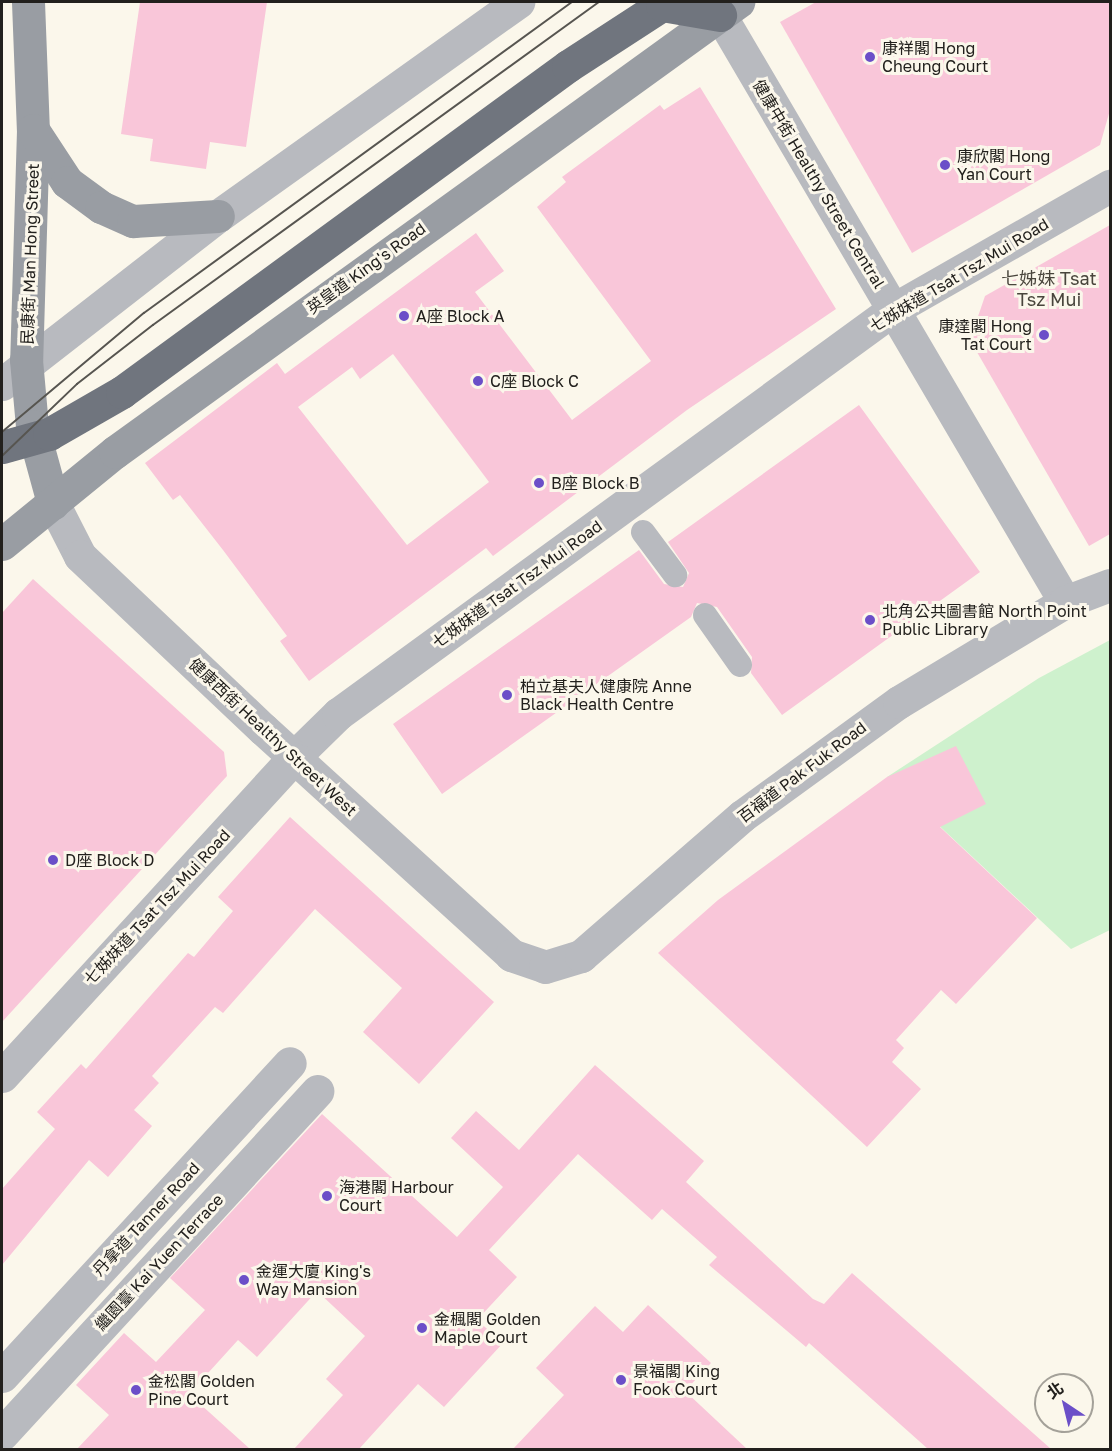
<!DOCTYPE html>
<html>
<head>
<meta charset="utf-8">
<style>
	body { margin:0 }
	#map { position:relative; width:1112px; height:1451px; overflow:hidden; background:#fbf7eb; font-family:"Golos Text","Noto Sans TC",sans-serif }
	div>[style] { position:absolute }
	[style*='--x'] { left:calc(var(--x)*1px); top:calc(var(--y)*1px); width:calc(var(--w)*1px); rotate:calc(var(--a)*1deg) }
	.green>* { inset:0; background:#cef1cd }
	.building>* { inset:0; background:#f9c6d9 }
	.pedestrian>* { height:24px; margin:-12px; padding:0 12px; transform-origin:12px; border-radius:12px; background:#b8babf }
	.minor>* { height:33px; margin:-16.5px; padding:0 16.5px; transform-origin:16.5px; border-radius:16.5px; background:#b8babf }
	.tertiary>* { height:33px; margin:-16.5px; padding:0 16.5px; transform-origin:16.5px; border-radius:16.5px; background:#b8babf }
	.secondary>* { height:33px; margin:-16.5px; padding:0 16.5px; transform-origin:16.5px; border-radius:16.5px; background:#999da3 }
	.motorway>* { height:33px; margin:-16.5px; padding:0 16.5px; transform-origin:16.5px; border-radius:16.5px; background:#70757e }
	.tram>* { height:1.5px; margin:-0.75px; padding:0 0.75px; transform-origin:0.75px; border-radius:0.75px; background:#575550 }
	.dots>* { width:16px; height:16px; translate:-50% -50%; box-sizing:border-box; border:3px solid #fbf7eb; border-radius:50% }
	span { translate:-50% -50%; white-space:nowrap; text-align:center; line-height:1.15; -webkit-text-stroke:6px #fbf7eb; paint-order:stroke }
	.poi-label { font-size:16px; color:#22201d }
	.left { translate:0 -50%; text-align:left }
	.right { translate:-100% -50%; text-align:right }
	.street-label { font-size:16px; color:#22201d }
	.neighbourhood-label { font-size:18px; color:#49453c }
	.frame { position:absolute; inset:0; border:3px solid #22201d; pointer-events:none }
	.north { position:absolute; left:1034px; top:1373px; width:60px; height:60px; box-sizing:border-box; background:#fbf7eb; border:2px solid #a4a199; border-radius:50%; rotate:325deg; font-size:16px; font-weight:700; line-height:24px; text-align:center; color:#22201d }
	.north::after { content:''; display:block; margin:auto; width:21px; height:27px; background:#6b4fc8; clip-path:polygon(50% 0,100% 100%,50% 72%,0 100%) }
</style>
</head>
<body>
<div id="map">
	<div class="green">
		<div style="clip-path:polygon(1110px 640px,1110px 930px,1071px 949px,887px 777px,1039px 678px)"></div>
	</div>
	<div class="building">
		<div style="clip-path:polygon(140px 2px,267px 2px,246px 147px,210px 142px,206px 169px,150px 161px,153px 139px,121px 134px)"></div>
		<div style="clip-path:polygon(816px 2px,1110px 2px,1110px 110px,1100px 145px,912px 253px,780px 22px)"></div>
		<div style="clip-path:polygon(evenodd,700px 87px,836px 309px,687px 410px,493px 556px,486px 548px,309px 681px,280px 641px,287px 636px,223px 550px,180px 495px,173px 500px,145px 463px,277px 363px,285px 374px,476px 233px,504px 271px,475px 292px,572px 420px,651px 361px,537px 207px,566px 182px,562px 177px,660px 105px,664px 110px,700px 87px,393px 354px,489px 482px,407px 545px,298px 407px,352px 367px,360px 379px,393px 354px)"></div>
		<div style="clip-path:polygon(1110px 225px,1110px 534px,1089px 546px,970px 340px,985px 296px)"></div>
		<div style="clip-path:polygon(859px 405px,980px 572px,782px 715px,751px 673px,752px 657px,717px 607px,697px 603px,691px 617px,442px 794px,393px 724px,639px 550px,664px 584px,683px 587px,689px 573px,668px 542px)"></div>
		<div style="clip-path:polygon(33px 579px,224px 752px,227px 776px,2px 1022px,2px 613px)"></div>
		<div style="clip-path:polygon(956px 746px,986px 804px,940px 827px,1037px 918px,956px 1004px,941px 990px,896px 1040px,904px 1048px,892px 1062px,921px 1089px,867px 1147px,658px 953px,718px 900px,887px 777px)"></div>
		<div style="clip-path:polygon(290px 817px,494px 1002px,419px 1084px,363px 1032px,402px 988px,315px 909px,223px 1013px,215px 1007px,152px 1076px,159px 1083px,134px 1110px,152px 1126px,108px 1177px,89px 1160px,2px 1265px,2px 1189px,55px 1129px,37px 1112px,81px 1064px,86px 1069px,188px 953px,194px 957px,233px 911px,218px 897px)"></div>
		<div style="clip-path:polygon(595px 1065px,704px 1161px,686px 1182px,813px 1299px,824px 1304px,852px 1273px,1051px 1449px,928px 1449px,809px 1343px,806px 1347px,709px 1265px,717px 1257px,662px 1209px,652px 1220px,578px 1154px,489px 1250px,517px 1277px,477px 1320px,503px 1343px,444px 1407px,418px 1384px,359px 1449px,294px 1449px,343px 1395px,326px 1379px,365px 1336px,317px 1291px,257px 1357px,238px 1340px,189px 1394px,250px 1449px,77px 1449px,109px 1415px,76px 1385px,124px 1333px,156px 1362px,205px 1310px,170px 1278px,322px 1114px,457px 1237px,503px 1187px,451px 1138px,476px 1111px,519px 1150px)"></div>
		<div style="clip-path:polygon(648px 1305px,711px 1363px,685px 1391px,747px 1449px,513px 1449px,564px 1395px,536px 1368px,595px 1306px,623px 1332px)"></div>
	</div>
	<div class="pedestrian">
		<div style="--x:643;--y:532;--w:54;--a:53.3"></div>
		<div style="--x:705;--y:615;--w:61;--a:55"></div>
	</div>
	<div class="minor">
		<div style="--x:2;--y:384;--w:274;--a:-37.9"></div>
		<div style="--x:218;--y:216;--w:369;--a:-35.5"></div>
		<div style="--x:293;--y:758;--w:63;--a:-44.4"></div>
		<div style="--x:338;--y:714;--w:688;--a:-36.07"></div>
		<div style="--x:894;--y:309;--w:249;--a:-29.7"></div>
		<div style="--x:2;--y:1376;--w:425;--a:-47.4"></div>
		<div style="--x:2;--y:1434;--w:466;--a:-47.4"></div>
	</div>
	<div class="tertiary">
		<div style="--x:720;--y:15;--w:681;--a:59.56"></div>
		<div style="--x:53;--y:503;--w:59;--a:63"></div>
		<div style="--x:80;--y:556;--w:252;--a:43.4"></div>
		<div style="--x:263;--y:729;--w:336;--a:42.3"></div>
		<div style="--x:511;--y:955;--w:36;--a:19"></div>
		<div style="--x:545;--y:967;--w:38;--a:-17"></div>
		<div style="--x:581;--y:956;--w:213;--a:-41"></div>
		<div style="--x:742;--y:816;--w:194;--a:-36"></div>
		<div style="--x:899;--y:702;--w:194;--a:-31.1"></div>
		<div style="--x:1065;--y:602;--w:48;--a:-20.7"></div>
		<div style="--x:2;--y:1076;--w:431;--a:-47.5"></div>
	</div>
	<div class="secondary">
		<div style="--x:28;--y:2;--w:128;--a:87.8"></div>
		<div style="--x:33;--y:130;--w:230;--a:91.7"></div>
		<div style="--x:26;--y:360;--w:66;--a:84.8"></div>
		<div style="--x:32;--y:426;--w:80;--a:74.7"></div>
		<div style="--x:33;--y:130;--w:62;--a:56.8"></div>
		<div style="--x:67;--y:182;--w:42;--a:36.3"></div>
		<div style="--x:101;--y:207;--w:35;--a:24"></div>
		<div style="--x:133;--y:221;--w:85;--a:-3.4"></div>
		<div style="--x:2;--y:544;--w:146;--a:-39.2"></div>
		<div style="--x:115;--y:452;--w:769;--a:-35.84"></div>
	</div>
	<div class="motorway">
		<div style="--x:2;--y:447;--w:49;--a:-15.5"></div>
		<div style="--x:49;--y:434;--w:84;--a:-29.9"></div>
		<div style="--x:122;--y:392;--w:552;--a:-36.16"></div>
		<div style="--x:568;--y:66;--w:112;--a:-33"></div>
		<div style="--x:662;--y:5;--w:59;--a:9.8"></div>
	</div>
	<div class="tram">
		<div style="--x:2;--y:432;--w:185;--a:-40"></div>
		<div style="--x:144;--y:313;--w:529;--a:-36"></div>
		<div style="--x:2;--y:456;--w:104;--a:-43.8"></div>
		<div style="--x:77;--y:384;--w:96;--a:-37.8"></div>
		<div style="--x:153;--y:325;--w:551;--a:-35.91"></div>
	</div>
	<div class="dots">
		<div style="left:870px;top:57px;background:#6b4fc8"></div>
		<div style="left:945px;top:165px;background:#6b4fc8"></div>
		<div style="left:404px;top:316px;background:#6b4fc8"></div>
		<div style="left:1044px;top:335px;background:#6b4fc8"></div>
		<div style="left:478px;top:381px;background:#6b4fc8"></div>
		<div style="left:539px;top:483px;background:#6b4fc8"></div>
		<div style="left:870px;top:620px;background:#6b4fc8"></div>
		<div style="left:507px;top:695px;background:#6b4fc8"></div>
		<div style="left:53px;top:860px;background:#6b4fc8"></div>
		<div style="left:327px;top:1196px;background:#6b4fc8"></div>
		<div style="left:244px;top:1280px;background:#6b4fc8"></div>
		<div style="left:422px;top:1328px;background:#6b4fc8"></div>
		<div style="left:621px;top:1380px;background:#6b4fc8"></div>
		<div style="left:136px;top:1390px;background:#6b4fc8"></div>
	</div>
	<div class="poi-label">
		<span class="left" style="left:882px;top:57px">康祥閣 Hong<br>Cheung Court</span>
		<span class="left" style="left:957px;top:165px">康欣閣 Hong<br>Yan Court</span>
		<span class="left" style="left:416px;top:316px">A座 Block A</span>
		<span class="right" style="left:1032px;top:335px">康達閣 Hong<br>Tat Court</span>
		<span class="left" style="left:490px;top:381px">C座 Block C</span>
		<span class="left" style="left:551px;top:483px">B座 Block B</span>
		<span class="left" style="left:882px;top:620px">北角公共圖書館 North Point<br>Public Library</span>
		<span class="left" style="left:520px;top:695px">柏立基夫人健康院 Anne<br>Black Health Centre</span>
		<span class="left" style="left:65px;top:860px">D座 Block D</span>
		<span class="left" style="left:339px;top:1196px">海港閣 Harbour<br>Court</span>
		<span class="left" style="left:256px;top:1280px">金運大廈 King's<br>Way Mansion</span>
		<span class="left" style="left:434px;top:1328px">金楓閣 Golden<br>Maple Court</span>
		<span class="left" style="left:633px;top:1380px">景福閣 King<br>Fook Court</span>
		<span class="left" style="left:148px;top:1390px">金松閣 Golden<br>Pine Court</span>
	</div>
	<div class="street-label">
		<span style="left:819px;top:184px;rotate:59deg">健康中街 Healthy Street Central</span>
		<span style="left:30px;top:254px;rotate:-88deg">民康街 Man Hong Street</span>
		<span style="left:366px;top:268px;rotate:-36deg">英皇道 King's Road</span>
		<span style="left:959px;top:275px;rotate:-31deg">七姊妹道 Tsat Tsz Mui Road</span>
		<span style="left:517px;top:584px;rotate:-36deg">七姊妹道 Tsat Tsz Mui Road</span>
		<span style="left:273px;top:737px;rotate:43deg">健康西街 Healthy Street West</span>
		<span style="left:802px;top:772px;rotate:-37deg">百福道 Pak Fuk Road</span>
		<span style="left:157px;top:907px;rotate:-47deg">七姊妹道 Tsat Tsz Mui Road</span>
		<span style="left:146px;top:1219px;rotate:-47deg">丹拿道 Tanner Road</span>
		<span style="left:159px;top:1262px;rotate:-47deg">繼園臺 Kai Yuen Terrace</span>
	</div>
	<div class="neighbourhood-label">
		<span style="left:1049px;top:289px">七姊妹 Tsat<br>Tsz Mui</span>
	</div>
	<div class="frame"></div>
	<div class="north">北</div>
</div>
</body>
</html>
